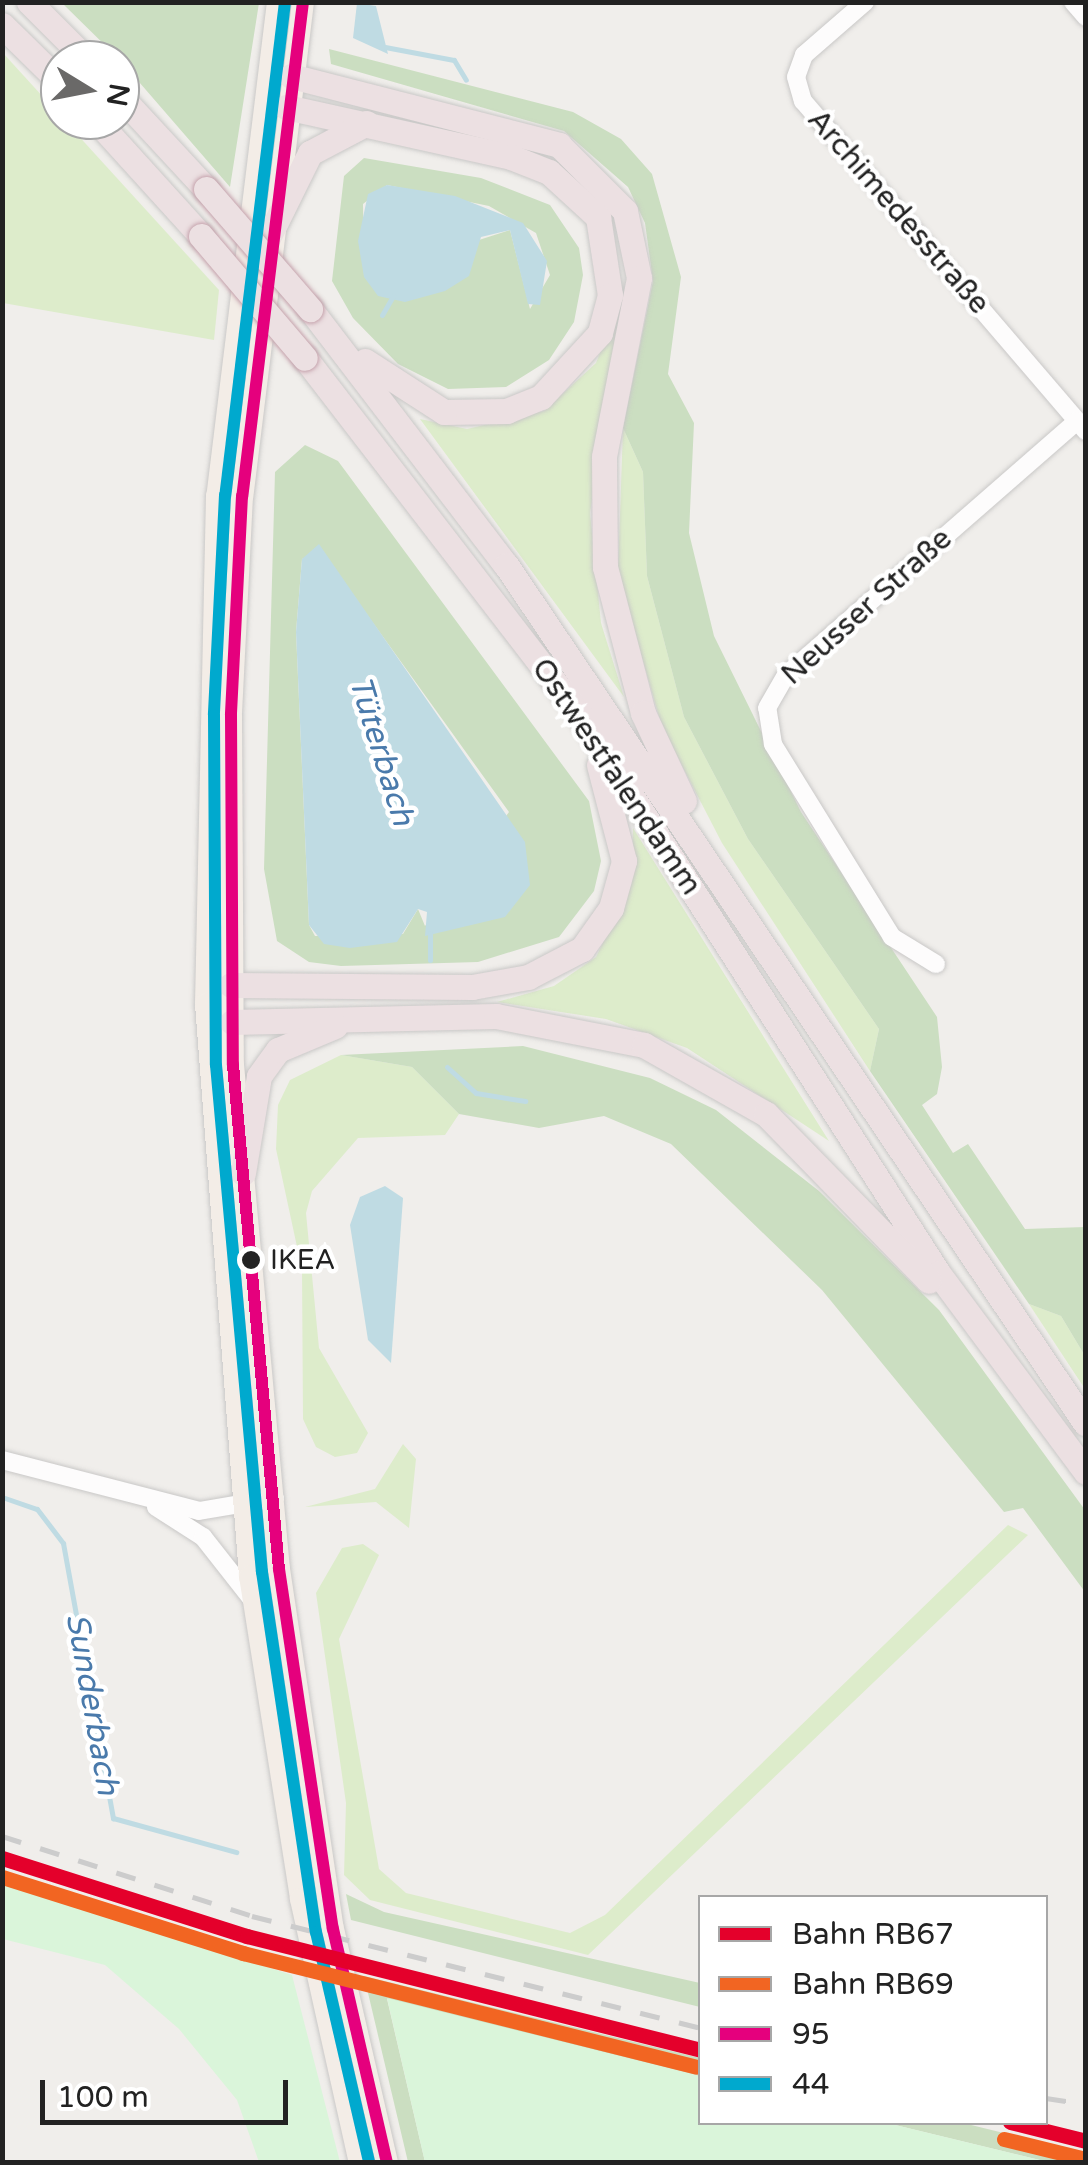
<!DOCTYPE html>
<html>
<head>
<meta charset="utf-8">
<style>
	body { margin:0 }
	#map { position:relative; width:1088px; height:2165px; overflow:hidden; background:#f0eeeb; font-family:"Varela Round",sans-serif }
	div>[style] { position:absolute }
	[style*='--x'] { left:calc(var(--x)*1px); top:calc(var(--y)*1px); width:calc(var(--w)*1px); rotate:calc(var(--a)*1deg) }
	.grass>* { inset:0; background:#ddeccb }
	.forest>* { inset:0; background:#cbdec1 }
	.park>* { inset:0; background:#daf5da }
	.water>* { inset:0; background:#bfdbe3 }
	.stream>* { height:5px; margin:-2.5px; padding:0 2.5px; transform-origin:2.5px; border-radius:2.5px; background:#bfdbe3 }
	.roads { filter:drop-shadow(0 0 2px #c9c8c7) drop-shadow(0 0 2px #c9c8c7) }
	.minor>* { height:18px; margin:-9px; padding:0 9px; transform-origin:9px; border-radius:9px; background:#fdfcfc }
	.major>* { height:22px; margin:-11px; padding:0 11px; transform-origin:11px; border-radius:11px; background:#f3ede7 }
	.highway>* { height:25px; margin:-12.5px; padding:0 12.5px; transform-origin:12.5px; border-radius:12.5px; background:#ece0e2 }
	.rail>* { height:5px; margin-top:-2.5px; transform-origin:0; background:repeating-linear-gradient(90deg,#ccc 0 20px,transparent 0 40px) }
	.bridges { filter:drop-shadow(0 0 2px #c5a2ac) drop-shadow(0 0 2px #c5a2ac) }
	.highway-bridge>* { height:25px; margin:-12.5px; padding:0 12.5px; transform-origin:12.5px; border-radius:12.5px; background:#ece0e2 }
	.bus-1>* { height:12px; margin:-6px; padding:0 6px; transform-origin:6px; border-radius:6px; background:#e5007d }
	.bus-2>* { height:12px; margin:-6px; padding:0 6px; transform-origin:6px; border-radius:6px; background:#00a9ce }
	.rail-1>* { height:15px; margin:-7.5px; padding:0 7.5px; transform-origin:7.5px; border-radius:7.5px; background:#e4002b }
	.rail-2>* { height:15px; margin:-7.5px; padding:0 7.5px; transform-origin:7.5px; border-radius:7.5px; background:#f26522 }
	.dots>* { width:28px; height:28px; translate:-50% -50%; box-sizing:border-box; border:5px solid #fff; border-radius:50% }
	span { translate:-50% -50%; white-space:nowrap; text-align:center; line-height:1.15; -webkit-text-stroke:9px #fff; paint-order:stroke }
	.bus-label { font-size:28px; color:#222 }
	.left { translate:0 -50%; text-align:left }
	.street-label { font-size:30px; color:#222 }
	.water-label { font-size:32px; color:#4a7aab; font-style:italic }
	.frame { position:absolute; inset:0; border:5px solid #222; pointer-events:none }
	.legend { position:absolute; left:698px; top:1895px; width:350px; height:230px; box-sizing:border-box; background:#fff; border:2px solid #a7a7a7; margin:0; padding:12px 18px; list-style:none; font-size:30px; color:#222 }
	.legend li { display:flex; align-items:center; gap:20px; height:50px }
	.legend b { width:50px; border:2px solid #a7a7a7 }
	.north { position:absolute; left:40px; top:40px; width:100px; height:100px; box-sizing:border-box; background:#fff; border:2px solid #a7a7a7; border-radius:50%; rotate:100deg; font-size:28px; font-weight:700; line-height:40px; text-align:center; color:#222 }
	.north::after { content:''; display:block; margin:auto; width:35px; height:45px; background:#6a6968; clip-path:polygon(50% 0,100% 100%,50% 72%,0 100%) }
	.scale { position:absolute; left:40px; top:2080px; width:248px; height:45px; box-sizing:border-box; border:5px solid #222; border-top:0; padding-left:12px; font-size:30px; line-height:35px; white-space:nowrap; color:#222; -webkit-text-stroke:8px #fff; paint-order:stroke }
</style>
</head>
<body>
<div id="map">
	<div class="grass">
		<div style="clip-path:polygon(3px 53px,219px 290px,214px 340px,3px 303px)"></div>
		<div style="clip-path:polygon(622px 296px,590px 513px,601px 623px,624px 697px,420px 419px,467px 429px,544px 411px,596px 363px)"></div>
		<div style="clip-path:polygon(623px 428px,643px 472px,647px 576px,684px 717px,748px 839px,879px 1029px,870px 1071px,722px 843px,662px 727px,618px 574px)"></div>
		<div style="clip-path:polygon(633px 828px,713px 956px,829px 1141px,687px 1048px,606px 1019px,497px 1002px,554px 986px,596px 957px,632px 883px)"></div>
		<div style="clip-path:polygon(341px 1055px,412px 1067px,459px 1114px,445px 1135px,358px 1138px,312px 1191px,306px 1213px,319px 1348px,368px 1433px,357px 1453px,335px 1457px,316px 1447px,303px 1419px,302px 1270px,276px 1149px,278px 1105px,290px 1080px)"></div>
		<div style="clip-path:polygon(1029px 1304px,1061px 1316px,1085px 1356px,1085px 1389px)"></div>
		<div style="clip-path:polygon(403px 1444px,416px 1459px,409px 1528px,376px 1502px,305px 1507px,375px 1489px)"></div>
		<div style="clip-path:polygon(1008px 1525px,1028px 1535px,588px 1955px,370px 1900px,344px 1875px,346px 1803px,316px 1593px,342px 1548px,363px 1544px,379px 1555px,339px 1639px,379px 1869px,406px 1893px,570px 1933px,605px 1915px)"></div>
	</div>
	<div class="forest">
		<div style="clip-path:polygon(62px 3px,259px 3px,230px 187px,120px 60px)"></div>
		<div style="clip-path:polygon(329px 49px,573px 112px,621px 139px,652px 174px,681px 277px,668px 374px,694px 423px,689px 533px,714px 636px,801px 812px,937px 1017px,942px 1067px,937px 1094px,922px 1105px,953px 1153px,968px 1144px,1025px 1229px,1085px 1227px,1085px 1356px,1061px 1316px,1029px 1304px,870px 1071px,879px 1029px,748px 839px,684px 717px,647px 576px,643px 472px,623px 428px,653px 281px,645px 223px,628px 187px,564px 131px,331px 64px)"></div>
		<div style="clip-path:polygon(evenodd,364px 158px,481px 178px,550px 205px,579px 248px,583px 275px,574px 322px,549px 360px,506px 387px,448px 389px,398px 364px,353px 318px,332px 281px,344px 176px,364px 158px,387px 185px,489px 206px,536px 233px,550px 275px,530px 309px,510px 230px,364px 277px,363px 204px,387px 185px)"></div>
		<div style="clip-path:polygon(evenodd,305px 445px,338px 461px,589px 801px,601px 861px,594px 891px,559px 937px,478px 962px,341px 966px,309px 962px,277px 941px,264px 869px,275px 472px,305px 445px,322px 552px,509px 812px,425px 926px,418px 909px,403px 934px,315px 936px,309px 925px,296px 632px,302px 559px,322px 552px)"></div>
		<div style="clip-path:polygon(523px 1046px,650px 1078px,716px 1110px,819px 1191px,939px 1310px,1085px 1510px,1085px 1592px,1023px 1508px,1004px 1512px,822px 1290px,671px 1144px,604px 1116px,539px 1128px,459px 1114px,412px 1067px,341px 1055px)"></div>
		<div style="clip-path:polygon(346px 1894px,384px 1912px,700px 1983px,700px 2007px,351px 1920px)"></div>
		<div style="clip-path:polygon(364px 1976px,700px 2058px,700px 2076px,387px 1999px,425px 2162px,408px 2162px)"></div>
		<div style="clip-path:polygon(887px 2123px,963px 2123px,1085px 2153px,1085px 2162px,1048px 2162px)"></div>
	</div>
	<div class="park">
		<div style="clip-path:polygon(3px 1882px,292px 1975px,340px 2162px,259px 2162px,237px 2100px,179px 2029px,105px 1965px,3px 1939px)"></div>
		<div style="clip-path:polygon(387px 1998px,700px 2076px,700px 2122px,887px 2123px,1048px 2162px,425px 2162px)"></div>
	</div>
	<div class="water">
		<div style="clip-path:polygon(357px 3px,376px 6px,388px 54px,353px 38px)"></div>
		<div style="clip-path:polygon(387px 185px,455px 196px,523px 223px,547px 261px,540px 305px,528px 304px,510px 230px,481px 237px,469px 276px,445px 291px,405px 302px,378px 296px,364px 277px,358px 241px,368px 194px)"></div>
		<div style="clip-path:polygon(319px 544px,525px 842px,530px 885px,505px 917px,425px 936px,427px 912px,418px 909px,397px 942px,350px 948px,324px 944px,309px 925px,296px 632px,302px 559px)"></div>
		<div style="clip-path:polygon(385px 1186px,403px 1198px,391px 1363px,368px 1340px,350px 1225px,360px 1197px)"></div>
	</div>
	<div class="stream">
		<div style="--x:385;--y:47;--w:70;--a:10.7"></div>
		<div style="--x:454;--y:60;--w:23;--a:59"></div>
		<div style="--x:382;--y:315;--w:22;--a:-60"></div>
		<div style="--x:430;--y:933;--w:27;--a:90"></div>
		<div style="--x:447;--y:1067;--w:39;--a:42"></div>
		<div style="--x:476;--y:1093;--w:50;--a:9.3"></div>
		<div style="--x:2;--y:1497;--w:37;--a:19"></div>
		<div style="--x:37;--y:1509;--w:43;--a:52.6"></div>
		<div style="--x:63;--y:1543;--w:280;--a:79.7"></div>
		<div style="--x:113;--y:1818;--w:128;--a:15.5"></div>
	</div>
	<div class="roads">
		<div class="minor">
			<div style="--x:865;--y:2;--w:81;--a:139"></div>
			<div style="--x:804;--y:55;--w:23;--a:110"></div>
			<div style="--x:796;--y:77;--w:25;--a:74"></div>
			<div style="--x:803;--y:101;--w:435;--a:49.4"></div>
			<div style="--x:1073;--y:2;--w:20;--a:49"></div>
			<div style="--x:936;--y:964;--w:52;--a:-148.5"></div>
			<div style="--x:892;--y:937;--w:227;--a:-121.7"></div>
			<div style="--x:773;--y:744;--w:36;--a:-99"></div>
			<div style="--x:767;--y:708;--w:38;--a:-60"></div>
			<div style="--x:786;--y:675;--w:386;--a:-41.1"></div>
			<div style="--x:2;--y:1460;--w:203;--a:14.5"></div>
			<div style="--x:199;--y:1511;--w:77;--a:-9.7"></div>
			<div style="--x:156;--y:1507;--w:56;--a:32.6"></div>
			<div style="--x:203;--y:1537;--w:78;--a:51.8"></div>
		</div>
		<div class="major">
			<div style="--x:278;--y:2;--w:498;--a:97"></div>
			<div style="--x:217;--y:496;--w:508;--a:91.24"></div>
			<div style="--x:206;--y:1004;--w:574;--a:85.6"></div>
			<div style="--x:250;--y:1576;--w:327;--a:81"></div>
			<div style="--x:301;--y:1899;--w:270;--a:77.4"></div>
			<div style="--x:303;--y:2;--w:498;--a:97"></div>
			<div style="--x:242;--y:496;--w:219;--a:92.9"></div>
			<div style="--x:231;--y:715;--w:350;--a:89.7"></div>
			<div style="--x:233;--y:1065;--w:506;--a:84.79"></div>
			<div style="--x:279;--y:1569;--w:364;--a:81.5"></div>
			<div style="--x:333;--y:1929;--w:239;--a:77"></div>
		</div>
		<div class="highway">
			<div style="--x:29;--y:2;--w:82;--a:45"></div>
			<div style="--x:2;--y:25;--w:81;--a:44.5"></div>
			<div style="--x:291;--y:76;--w:277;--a:14.4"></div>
			<div style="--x:559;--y:145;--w:93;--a:45"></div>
			<div style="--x:625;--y:211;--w:68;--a:78.2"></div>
			<div style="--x:639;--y:278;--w:182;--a:101.1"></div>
			<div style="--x:604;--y:457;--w:110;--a:89.5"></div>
			<div style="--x:605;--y:567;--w:151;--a:75.4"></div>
			<div style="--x:643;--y:713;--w:97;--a:65"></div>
			<div style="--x:120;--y:96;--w:127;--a:47.2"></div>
			<div style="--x:286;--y:107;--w:230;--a:12.5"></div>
			<div style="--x:511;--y:157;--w:41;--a:21.5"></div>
			<div style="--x:549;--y:172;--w:67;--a:42.6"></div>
			<div style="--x:598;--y:217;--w:79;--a:81.3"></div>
			<div style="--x:610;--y:295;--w:39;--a:105"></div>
			<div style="--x:600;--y:333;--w:87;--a:132.7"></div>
			<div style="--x:541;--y:397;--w:37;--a:158"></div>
			<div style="--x:507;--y:411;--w:63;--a:179.1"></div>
			<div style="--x:444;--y:412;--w:94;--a:-147.2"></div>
			<div style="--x:96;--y:120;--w:156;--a:47.8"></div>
			<div style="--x:268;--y:238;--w:95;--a:-63.7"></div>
			<div style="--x:310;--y:153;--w:64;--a:-27.8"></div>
			<div style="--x:310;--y:309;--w:322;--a:52.6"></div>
			<div style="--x:506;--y:565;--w:1036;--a:55.97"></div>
			<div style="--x:305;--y:358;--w:449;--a:52.4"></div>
			<div style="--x:579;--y:714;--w:664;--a:57.29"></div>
			<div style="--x:938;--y:1273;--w:248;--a:53.4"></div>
			<div style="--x:231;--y:985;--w:241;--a:0.5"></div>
			<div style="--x:472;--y:987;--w:57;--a:-10.1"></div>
			<div style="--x:528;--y:977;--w:61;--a:-27.4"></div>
			<div style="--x:582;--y:949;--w:50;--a:-54.7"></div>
			<div style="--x:611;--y:908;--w:49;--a:-74.5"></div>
			<div style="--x:624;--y:861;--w:99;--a:-104.6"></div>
			<div style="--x:232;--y:1022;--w:264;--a:-1.3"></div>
			<div style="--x:496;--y:1016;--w:151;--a:11.1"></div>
			<div style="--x:644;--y:1045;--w:140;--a:29.5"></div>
			<div style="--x:766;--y:1114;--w:233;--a:45.7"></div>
			<div style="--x:243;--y:1173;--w:98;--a:-80.6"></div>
			<div style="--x:259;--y:1076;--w:32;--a:-54"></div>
			<div style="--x:278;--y:1050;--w:62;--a:-22.8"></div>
		</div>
	</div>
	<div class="rail">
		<div style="--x:2;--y:1836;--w:262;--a:17.7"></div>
		<div style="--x:252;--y:1916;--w:462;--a:14"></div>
		<div style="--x:1046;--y:2098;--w:40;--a:8.5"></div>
	</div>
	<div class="bridges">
		<div class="highway-bridge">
			<div style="--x:206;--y:189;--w:159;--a:49.1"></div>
			<div style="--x:201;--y:236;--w:160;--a:49.6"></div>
		</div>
	</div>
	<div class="bus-1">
		<div style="--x:303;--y:2;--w:498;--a:97"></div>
		<div style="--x:242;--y:496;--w:219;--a:92.9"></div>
		<div style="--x:231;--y:715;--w:350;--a:89.7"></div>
		<div style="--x:233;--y:1065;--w:506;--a:84.79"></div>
		<div style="--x:279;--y:1569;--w:364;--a:81.5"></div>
		<div style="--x:333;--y:1929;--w:239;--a:77"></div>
	</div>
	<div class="bus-2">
		<div style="--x:285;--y:2;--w:497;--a:96.9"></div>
		<div style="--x:225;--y:495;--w:220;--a:92.9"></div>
		<div style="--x:214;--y:715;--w:350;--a:89.7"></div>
		<div style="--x:216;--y:1065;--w:509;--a:84.82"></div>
		<div style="--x:262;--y:1572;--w:364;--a:81.5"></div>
		<div style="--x:316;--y:1932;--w:236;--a:77"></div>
	</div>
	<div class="rail-1">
		<div style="--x:2;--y:1858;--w:257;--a:17.7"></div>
		<div style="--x:247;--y:1936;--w:467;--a:14.1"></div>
		<div style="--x:1010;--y:2122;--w:78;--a:14"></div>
	</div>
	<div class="rail-2">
		<div style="--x:2;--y:1877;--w:253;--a:17.5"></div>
		<div style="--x:243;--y:1953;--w:467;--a:14.1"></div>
		<div style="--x:1004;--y:2139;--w:80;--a:13.7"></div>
	</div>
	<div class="dots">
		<div style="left:251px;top:1260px;background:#222"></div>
	</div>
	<div class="bus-label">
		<span class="left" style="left:270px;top:1260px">IKEA</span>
	</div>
	<div class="street-label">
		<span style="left:898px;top:212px;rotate:49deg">Archimedesstraße</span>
		<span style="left:867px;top:607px;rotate:-42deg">Neusser Straße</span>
		<span style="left:616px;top:777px;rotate:56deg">Ostwestfalendamm</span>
	</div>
	<div class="water-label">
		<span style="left:381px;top:751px;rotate:73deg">Tüterbach</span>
		<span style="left:92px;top:1704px;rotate:80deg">Sunderbach</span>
	</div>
	<div class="frame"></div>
	<ul class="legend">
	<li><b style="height:12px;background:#e4002b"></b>Bahn RB67</li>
	<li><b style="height:12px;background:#f26522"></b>Bahn RB69</li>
	<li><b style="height:12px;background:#e5007d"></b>95</li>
	<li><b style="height:12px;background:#00a9ce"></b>44</li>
	</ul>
	<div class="north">N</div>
	<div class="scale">100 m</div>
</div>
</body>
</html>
